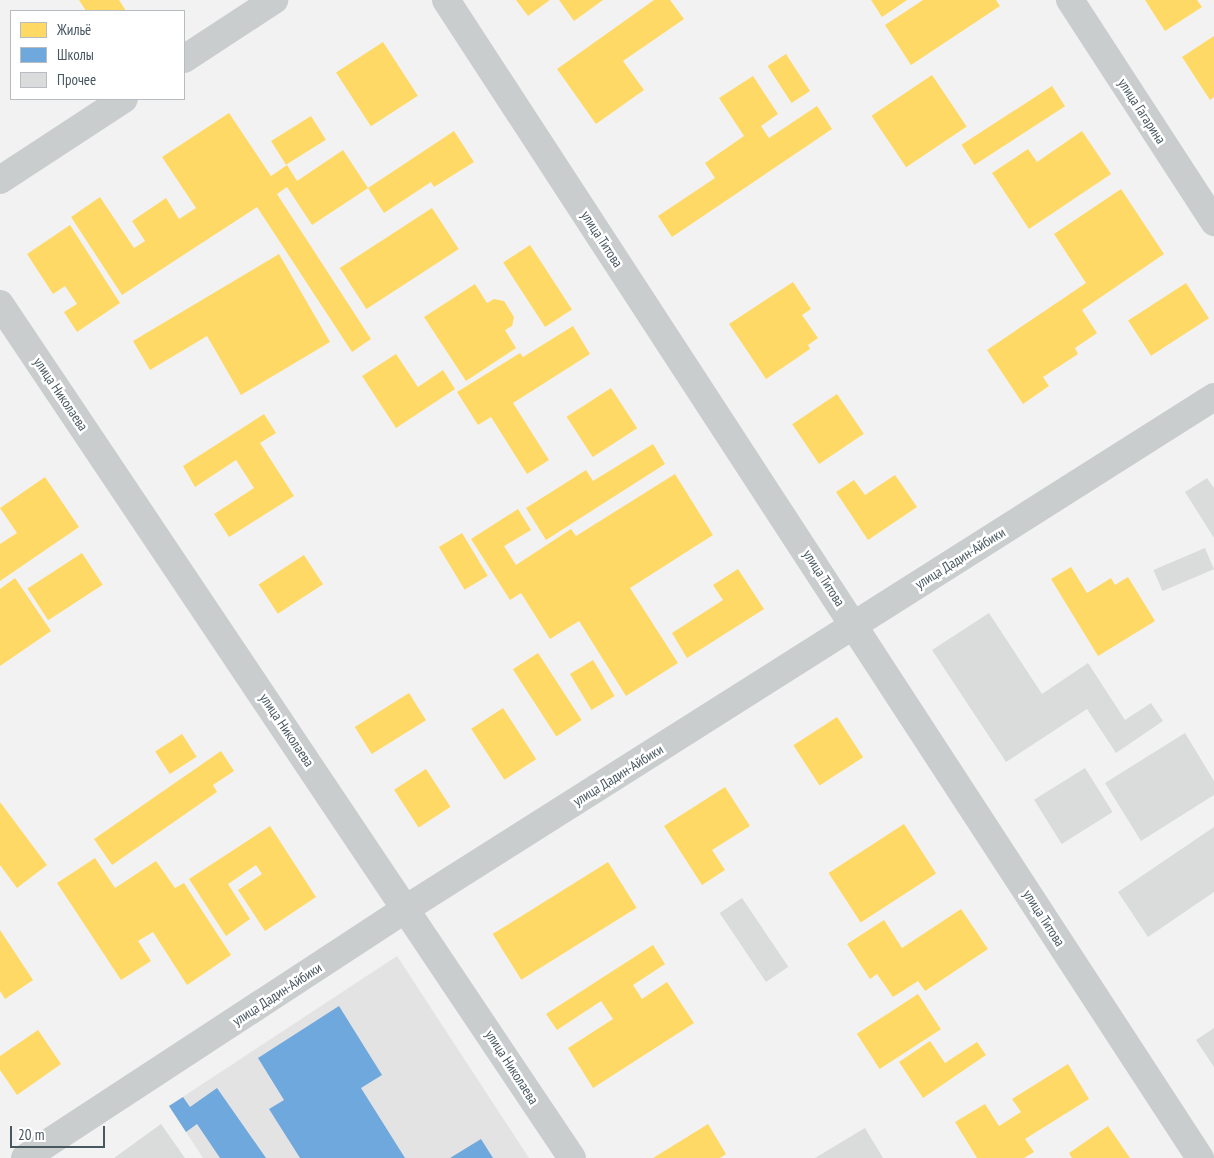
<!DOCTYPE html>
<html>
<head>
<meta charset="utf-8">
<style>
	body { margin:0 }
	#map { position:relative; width:1214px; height:1158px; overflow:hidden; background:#f3f2f2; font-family:"PT Sans Narrow",sans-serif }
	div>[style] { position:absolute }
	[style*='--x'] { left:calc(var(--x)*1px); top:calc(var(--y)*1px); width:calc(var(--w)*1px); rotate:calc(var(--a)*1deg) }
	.education>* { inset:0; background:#e4e3e4 }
	.homes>* { inset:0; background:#ffd966; transform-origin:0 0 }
	.schools>* { inset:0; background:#6fa8dc }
	.building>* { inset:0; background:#dadbdb; transform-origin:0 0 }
	.minor>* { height:28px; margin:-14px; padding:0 14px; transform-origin:14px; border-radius:14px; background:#c9cdce }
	span { translate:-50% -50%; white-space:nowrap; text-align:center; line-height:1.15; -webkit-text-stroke:5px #fff; paint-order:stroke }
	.street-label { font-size:14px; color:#485760 }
	.legend { position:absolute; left:10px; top:10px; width:175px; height:90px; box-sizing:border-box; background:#fff; border:1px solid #b6bcbf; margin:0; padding:6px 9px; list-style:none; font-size:15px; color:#485760 }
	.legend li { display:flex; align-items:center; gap:10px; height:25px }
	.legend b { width:25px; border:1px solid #b6bcbf }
	.scale { position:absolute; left:10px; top:1126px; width:95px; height:22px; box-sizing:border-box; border:2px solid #485760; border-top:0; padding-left:6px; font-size:15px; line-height:18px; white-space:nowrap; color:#485760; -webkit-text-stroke:4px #fff; paint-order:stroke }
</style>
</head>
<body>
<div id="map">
	<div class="education">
		<div style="clip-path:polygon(397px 956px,529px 1158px,203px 1158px,169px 1106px)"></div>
	</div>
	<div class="homes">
		<div style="clip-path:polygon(79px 0,119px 0,126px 11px,86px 11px)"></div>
		<div style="clip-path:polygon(516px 0,550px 0,528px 16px)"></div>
		<div style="clip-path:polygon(559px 0,603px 0,574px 21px)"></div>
		<div style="clip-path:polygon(654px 0,670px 0,684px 19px,623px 61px,644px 90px,596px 124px,557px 69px)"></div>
		<div style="clip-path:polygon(871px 0,907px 0,882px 17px)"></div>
		<div style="clip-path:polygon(923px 0,996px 0,1000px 6px,911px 65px,885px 25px)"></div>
		<div style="clip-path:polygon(1145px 0,1197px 0,1202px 7px,1165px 31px)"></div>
		<div style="clip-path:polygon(1214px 36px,1214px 97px,1210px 100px,1182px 57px)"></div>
		<div style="left:383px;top:42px;width:64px;height:56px;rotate:57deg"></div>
		<div style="left:786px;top:54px;width:44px;height:22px;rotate:57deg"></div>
		<div style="left:932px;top:75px;width:62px;height:73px;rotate:56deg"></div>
		<div style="clip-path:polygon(753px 76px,778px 114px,761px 126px,769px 138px,817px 106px,832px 129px,672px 237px,658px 216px,715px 178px,705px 163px,744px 136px,719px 98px)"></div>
		<div style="left:1052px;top:86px;width:24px;height:108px;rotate:57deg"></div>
		<div style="clip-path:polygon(229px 113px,271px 176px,287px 165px,297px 181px,343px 150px,368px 188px,454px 131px,474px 162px,434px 187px,431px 182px,384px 213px,368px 188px,312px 225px,287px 187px,277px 194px,371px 339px,352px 352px,257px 207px,122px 295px,71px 217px,100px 197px,134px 248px,145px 241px,132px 221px,166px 198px,179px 219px,196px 208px,162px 157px)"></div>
		<div style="left:311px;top:116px;width:28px;height:47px;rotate:58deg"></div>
		<div style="clip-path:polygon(1082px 131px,1111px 174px,1029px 229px,992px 173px,1028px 149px,1037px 162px)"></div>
		<div style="clip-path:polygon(1121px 189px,1164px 254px,1082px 310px,1097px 333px,1075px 348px,1078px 354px,1043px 377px,1049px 386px,1023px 404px,987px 350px,1086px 283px,1054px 234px)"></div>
		<div style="left:432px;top:208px;width:49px;height:110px;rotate:57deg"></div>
		<div style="clip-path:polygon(70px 225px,120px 303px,77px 332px,64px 312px,77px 304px,65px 286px,53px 294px,27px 254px)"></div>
		<div style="left:530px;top:245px;width:77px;height:32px;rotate:57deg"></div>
		<div style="clip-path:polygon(279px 254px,330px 342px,241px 395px,207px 336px,150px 370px,133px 341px)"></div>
		<div style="clip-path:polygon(793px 282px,811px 309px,802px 315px,818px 338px,808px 345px,810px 349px,766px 379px,729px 324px)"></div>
		<div style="left:1186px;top:283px;width:42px;height:69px;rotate:57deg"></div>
		<div style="clip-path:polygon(475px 284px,487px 303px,494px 299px,504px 301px,514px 317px,512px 326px,505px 330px,516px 348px,466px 381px,424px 317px)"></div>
		<div style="clip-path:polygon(573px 326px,590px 354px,513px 403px,549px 460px,527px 474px,491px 417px,478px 425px,457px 392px,520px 353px,523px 357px)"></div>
		<div style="clip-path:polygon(396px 354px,418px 387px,443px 370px,455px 389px,396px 428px,362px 376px)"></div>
		<div style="left:611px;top:388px;width:48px;height:53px;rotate:57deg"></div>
		<div style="left:837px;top:394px;width:48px;height:54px;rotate:56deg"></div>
		<div style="clip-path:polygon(264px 414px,276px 433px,260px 443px,294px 496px,229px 537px,214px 514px,254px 488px,236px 460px,195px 487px,183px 466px)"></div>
		<div style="clip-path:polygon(653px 444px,665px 464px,546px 540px,526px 508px,586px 470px,593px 481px)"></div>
		<div style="clip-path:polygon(675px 474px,713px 535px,630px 588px,678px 663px,626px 696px,579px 621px,550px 639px,521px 593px,510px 600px,471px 539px,518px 509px,531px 530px,504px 546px,516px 565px,571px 529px,576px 536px)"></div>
		<div style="clip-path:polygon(895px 475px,917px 507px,868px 540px,836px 492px,854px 480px,865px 495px)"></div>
		<div style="clip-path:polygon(45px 477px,79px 527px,0 581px,0 544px,17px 533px,0 508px)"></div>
		<div style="left:462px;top:533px;width:50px;height:27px;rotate:59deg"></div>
		<div style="left:82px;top:553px;width:38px;height:65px;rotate:57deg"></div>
		<div style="left:304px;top:555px;width:35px;height:54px;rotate:57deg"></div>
		<div style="clip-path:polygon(1071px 567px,1087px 593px,1111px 578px,1115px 585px,1128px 577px,1155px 621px,1098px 656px,1051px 579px)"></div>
		<div style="clip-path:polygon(738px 569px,764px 609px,687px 658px,672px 633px,723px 600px,713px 585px)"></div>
		<div style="clip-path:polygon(15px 578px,51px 631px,0 666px,0 589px)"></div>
		<div style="left:538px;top:653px;width:80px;height:30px;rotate:57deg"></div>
		<div style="left:593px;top:660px;width:42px;height:27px;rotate:59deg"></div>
		<div style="left:409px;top:693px;width:32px;height:64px;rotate:58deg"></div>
		<div style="left:503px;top:708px;width:61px;height:38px;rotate:57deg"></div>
		<div style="left:837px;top:717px;width:48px;height:52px;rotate:57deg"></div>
		<div style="left:182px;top:734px;width:27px;height:32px;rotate:57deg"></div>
		<div style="clip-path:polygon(221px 751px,234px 771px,213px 785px,217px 792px,112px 865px,94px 839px)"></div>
		<div style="left:426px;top:769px;width:45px;height:38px;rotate:57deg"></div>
		<div style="clip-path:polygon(725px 787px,750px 826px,712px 850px,725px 870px,702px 885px,664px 826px)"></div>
		<div style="clip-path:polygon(0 802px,47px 865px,17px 888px,0 865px)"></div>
		<div style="left:904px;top:824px;width:59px;height:90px;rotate:57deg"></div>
		<div style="clip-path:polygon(270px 826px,316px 897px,265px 931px,238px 890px,262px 874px,256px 865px,228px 884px,250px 919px,226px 936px,189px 879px)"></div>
		<div style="clip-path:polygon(95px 858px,115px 888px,156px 861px,175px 888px,184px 883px,231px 955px,187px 985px,153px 932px,138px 941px,151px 961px,121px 980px,57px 883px)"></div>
		<div style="left:608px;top:862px;width:54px;height:136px;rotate:58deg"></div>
		<div style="clip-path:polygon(961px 909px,988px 949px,925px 991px,918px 981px,893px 997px,877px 974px,870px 979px,847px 944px,884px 920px,902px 948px)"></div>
		<div style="clip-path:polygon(0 930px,33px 980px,5px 999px,0 991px)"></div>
		<div style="clip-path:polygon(653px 945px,665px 964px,633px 985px,642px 999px,667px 982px,694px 1023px,593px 1088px,568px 1048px,613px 1019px,601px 1001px,557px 1030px,546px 1014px)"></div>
		<div style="left:918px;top:994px;width:42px;height:73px;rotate:57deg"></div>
		<div style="clip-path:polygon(38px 1030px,61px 1064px,17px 1095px,0 1070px,0 1056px)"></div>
		<div style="clip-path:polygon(930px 1041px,945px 1063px,977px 1042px,986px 1055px,923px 1098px,899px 1062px)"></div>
		<div style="clip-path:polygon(1068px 1064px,1089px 1099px,1025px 1139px,1034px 1152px,1024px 1158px,977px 1158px,955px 1122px,985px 1104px,999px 1126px,1021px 1112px,1012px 1099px)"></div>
		<div style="clip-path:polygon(708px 1124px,726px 1154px,720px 1158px,653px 1158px)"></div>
		<div style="clip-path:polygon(1108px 1126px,1130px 1158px,1072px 1158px,1069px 1153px)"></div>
	</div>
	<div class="schools">
		<div style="clip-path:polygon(339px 1006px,382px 1075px,361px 1088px,405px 1158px,300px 1158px,269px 1109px,284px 1100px,258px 1058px)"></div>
		<div style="clip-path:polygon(217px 1088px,266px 1158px,220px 1158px,197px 1124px,186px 1132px,169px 1106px,183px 1097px,190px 1107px)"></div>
		<div style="clip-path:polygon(481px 1139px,493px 1158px,450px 1158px)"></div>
	</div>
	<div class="building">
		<div style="clip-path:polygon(1207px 478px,1214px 488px,1214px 538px,1185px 492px)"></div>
		<div style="left:1205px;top:548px;width:23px;height:56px;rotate:67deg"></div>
		<div style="clip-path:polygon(989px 613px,1042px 694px,1088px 663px,1125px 720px,1151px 703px,1163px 721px,1116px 753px,1087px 709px,1006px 762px,932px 650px)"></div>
		<div style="clip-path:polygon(1185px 733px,1214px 781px,1214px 795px,1141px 841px,1105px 783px)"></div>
		<div style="left:1085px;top:768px;width:52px;height:60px;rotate:58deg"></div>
		<div style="clip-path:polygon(1214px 827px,1214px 892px,1148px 937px,1118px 892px)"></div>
		<div style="left:742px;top:898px;width:83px;height:27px;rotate:56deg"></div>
		<div style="clip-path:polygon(1214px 1028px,1214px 1067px,1196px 1040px)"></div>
		<div style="clip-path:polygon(161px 1124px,185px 1158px,114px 1158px)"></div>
		<div style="clip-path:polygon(865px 1128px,883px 1158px,815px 1158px)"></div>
	</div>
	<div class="minor">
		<div style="--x:446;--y:0;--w:1382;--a:56.93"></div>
		<div style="--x:1070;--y:0;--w:265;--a:57"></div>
		<div style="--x:184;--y:59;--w:108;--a:-33.2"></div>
		<div style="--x:0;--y:180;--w:148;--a:-33.2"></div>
		<div style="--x:0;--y:304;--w:1028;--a:56.19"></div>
		<div style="--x:25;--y:1158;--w:457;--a:-33.2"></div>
		<div style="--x:407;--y:908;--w:955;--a:-32.34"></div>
	</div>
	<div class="street-label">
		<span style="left:1142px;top:111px;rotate:57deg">улица Гагарина</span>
		<span style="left:602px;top:239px;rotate:57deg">улица Титова</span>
		<span style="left:61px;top:394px;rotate:56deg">улица Николаева</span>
		<span style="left:960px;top:558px;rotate:-32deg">улица Дадин-Айбики</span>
		<span style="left:824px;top:578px;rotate:57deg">улица Титова</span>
		<span style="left:287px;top:730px;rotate:56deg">улица Николаева</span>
		<span style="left:618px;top:775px;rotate:-32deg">улица Дадин-Айбики</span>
		<span style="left:1044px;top:918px;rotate:57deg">улица Титова</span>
		<span style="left:277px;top:994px;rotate:-33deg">улица Дадин-Айбики</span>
		<span style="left:512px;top:1067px;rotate:57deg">улица Николаева</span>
	</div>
	<ul class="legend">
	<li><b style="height:14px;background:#ffd966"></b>Жильё</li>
	<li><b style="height:14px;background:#6fa8dc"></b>Школы</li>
	<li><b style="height:14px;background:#dadbdb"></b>Прочее</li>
	</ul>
	<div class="scale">20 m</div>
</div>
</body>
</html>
